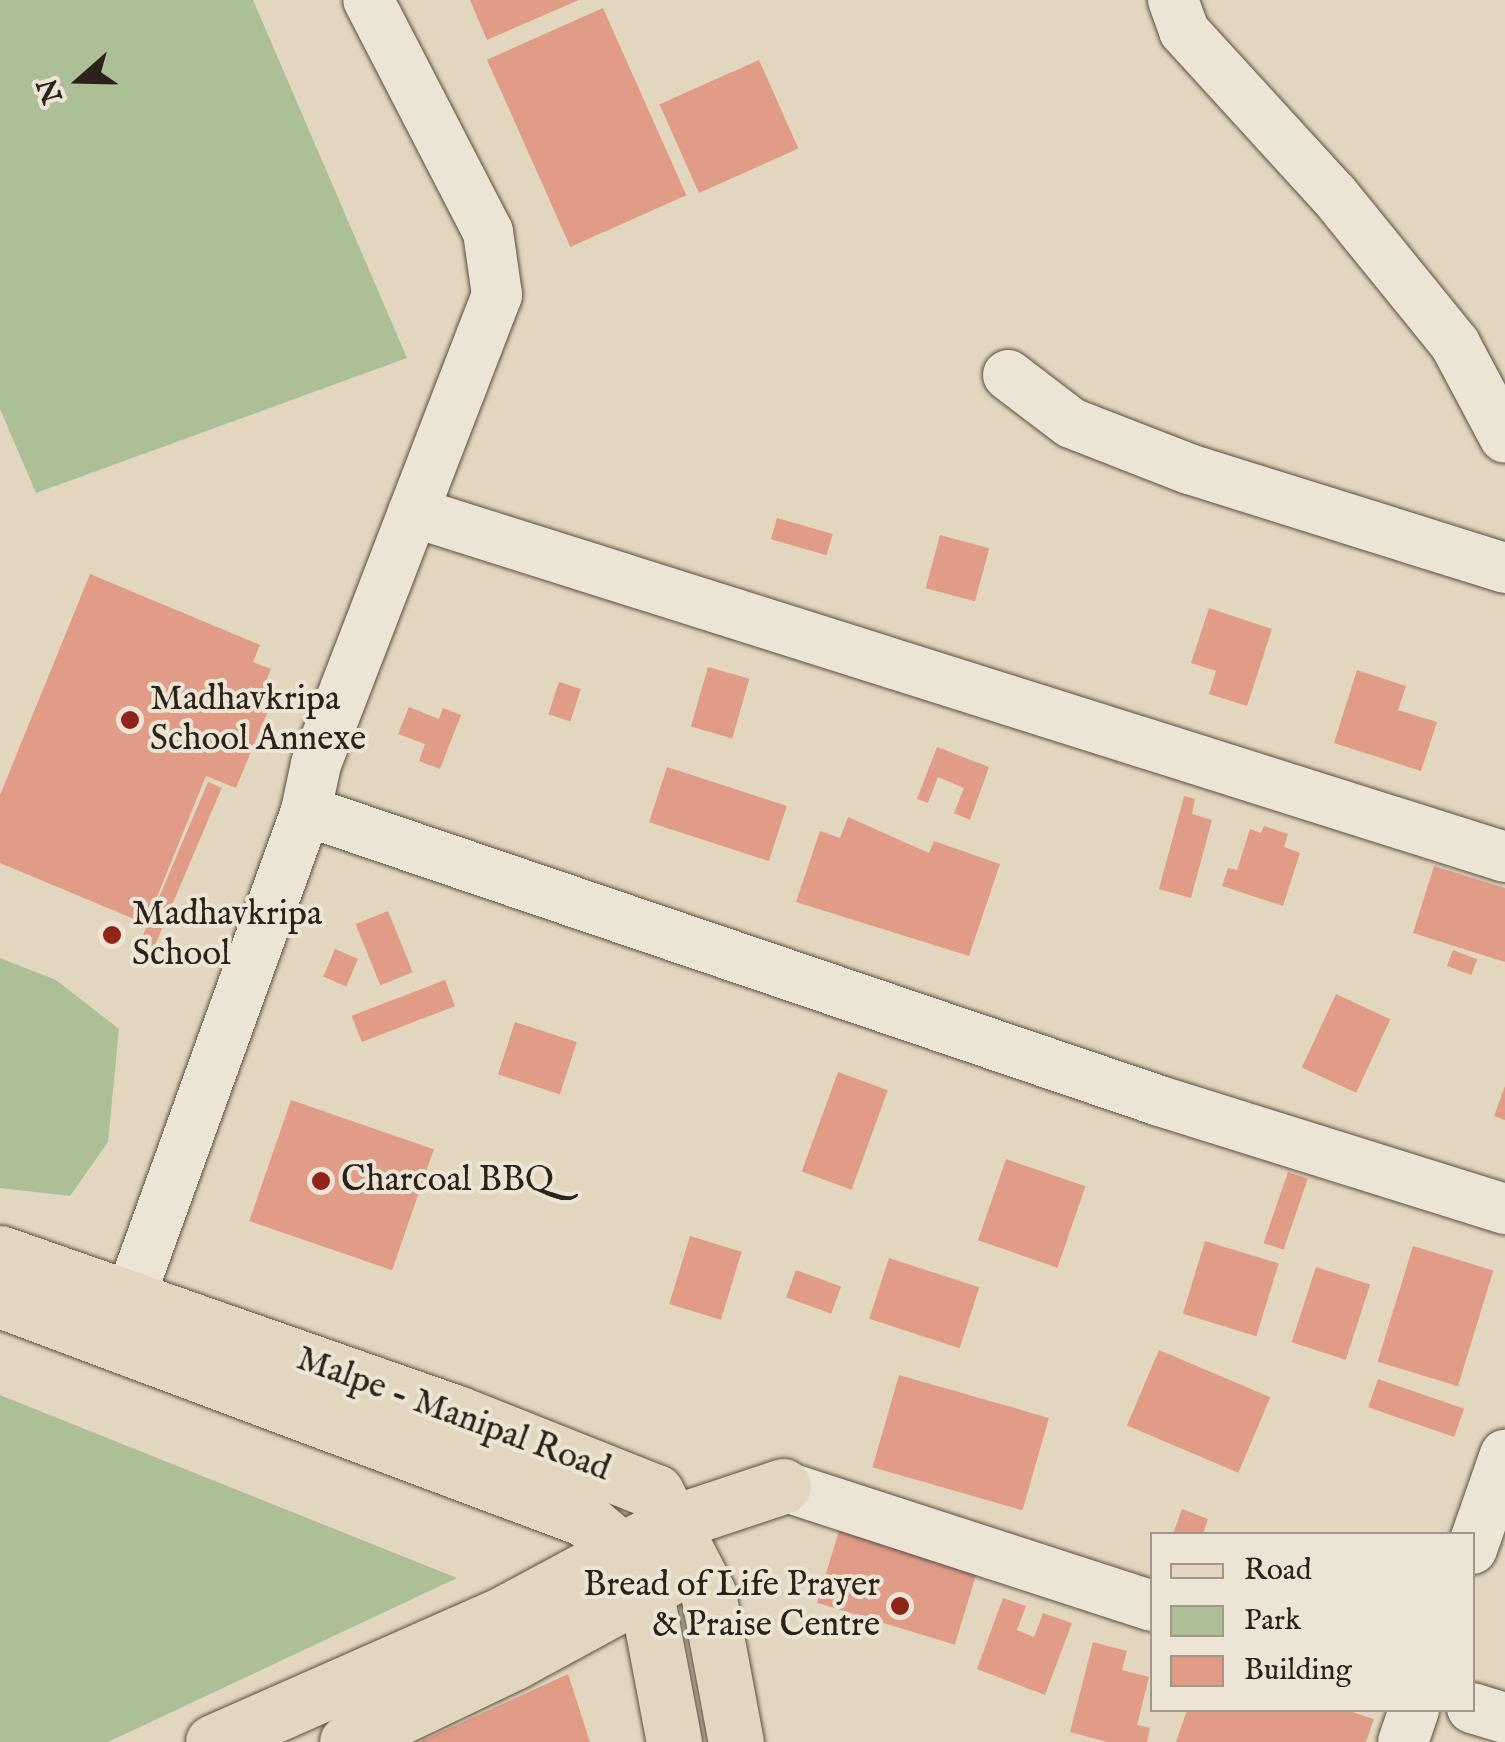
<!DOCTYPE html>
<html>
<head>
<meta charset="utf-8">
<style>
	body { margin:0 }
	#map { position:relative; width:1505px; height:1742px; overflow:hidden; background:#e2d7be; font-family:"IM FELL English",serif }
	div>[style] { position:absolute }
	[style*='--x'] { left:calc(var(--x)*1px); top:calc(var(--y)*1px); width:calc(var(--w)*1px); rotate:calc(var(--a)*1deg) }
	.green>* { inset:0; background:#adbf96 }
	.building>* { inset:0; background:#e19c88; transform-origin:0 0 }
	.roads { filter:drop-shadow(0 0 2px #5a4f42) drop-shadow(0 0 2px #5a4f42) }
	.minor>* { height:50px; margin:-25px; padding:0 25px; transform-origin:25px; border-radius:25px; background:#ece5d5 }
	.major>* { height:55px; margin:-27.5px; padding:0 27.5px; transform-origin:27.5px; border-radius:27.5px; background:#e2d7be }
	.highway>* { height:55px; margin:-27.5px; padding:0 27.5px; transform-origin:27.5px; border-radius:27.5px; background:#e2d7be }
	.dots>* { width:28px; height:28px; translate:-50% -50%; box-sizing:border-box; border:5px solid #ece5d5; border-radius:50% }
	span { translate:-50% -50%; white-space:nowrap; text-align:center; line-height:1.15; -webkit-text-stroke:8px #ece5d5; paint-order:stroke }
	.poi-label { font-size:35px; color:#2d2219 }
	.left { translate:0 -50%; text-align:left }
	.right { translate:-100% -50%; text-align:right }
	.street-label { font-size:35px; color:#2d2219 }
	.legend { position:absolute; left:1150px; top:1532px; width:325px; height:180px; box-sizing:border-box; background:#ece5d5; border:2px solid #a0978a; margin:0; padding:12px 18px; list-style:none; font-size:30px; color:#2d2219 }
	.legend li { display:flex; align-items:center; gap:20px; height:50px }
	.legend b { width:50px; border:2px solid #a0978a }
	.north { position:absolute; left:30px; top:30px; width:100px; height:100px; -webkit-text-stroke:8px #ece5d5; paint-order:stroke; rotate:250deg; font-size:28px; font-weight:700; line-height:40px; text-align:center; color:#2d2219 }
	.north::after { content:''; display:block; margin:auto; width:35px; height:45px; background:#2d2219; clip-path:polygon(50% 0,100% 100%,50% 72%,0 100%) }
</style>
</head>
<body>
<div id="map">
	<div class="green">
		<div style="clip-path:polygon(0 0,253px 0,407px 358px,36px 493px,0 409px)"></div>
		<div style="clip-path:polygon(0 958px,56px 980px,119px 1029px,108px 1142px,70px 1196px,0 1188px)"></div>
		<div style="clip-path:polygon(0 1395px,457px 1578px,108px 1742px,0 1742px)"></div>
	</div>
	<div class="building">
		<div style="clip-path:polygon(470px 0,579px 0,487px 40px)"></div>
		<div style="left:603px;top:8px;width:205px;height:127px;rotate:66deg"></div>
		<div style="left:759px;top:60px;width:97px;height:109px;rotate:66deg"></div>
		<div style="left:777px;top:518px;width:58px;height:22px;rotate:16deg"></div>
		<div style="left:940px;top:535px;width:51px;height:55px;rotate:15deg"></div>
		<div style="clip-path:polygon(90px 574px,260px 645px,253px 662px,271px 669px,263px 689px,275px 694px,236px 788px,206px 776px,146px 924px,0 863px,0 795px)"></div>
		<div style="clip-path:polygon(1209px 608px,1272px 629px,1247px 706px,1209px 694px,1216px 671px,1191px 663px)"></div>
		<div style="left:708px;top:667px;width:43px;height:62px;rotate:16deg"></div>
		<div style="clip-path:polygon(1357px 670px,1406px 686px,1398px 710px,1437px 722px,1421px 771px,1334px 743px)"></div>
		<div style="left:559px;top:682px;width:23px;height:34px;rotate:18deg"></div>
		<div style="clip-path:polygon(409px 707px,439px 719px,443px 708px,461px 715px,440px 769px,419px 761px,425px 744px,398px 734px)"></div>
		<div style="clip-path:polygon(937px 747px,989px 767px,970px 820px,954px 813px,964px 788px,938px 777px,928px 803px,917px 799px)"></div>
		<div style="left:667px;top:767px;width:126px;height:58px;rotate:18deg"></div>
		<div style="left:208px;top:782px;width:15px;height:173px;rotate:23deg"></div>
		<div style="clip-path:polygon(1184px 796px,1195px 799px,1192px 814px,1212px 820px,1191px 898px,1159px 889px)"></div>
		<div style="clip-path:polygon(848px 817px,929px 853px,934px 841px,1000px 864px,969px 956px,796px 902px,820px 831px,840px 838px)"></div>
		<div style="clip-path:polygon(1264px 826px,1288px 834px,1284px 847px,1300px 853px,1283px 906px,1222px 886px,1228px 868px,1237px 870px,1250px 829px,1261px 833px)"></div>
		<div style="clip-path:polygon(1434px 866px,1505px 888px,1505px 962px,1413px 933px)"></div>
		<div style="left:388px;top:911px;width:66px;height:35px;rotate:68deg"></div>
		<div style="left:335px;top:949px;width:25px;height:30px;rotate:23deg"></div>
		<div style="left:1453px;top:950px;width:26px;height:17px;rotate:21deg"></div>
		<div style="left:445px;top:980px;width:28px;height:100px;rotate:69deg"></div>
		<div style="left:1336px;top:994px;width:60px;height:81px;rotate:25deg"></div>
		<div style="left:515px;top:1022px;width:65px;height:55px;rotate:18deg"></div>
		<div style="left:838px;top:1072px;width:53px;height:106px;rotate:20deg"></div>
		<div style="clip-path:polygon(1505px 1086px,1505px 1120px,1494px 1116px)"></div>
		<div style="left:291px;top:1100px;width:151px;height:128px;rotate:19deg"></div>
		<div style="left:1006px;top:1159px;width:84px;height:86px;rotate:19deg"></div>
		<div style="left:1288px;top:1172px;width:21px;height:75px;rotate:19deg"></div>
		<div style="left:690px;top:1236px;width:54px;height:71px;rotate:17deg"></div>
		<div style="left:1205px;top:1241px;width:77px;height:76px;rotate:17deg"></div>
		<div style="left:1413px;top:1246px;width:84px;height:121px;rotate:17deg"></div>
		<div style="left:889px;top:1258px;width:95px;height:64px;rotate:18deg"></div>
		<div style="left:1316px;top:1267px;width:57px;height:79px;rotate:18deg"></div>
		<div style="left:796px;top:1270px;width:48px;height:29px;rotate:20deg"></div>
		<div style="left:1159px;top:1350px;width:121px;height:82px;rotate:23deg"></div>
		<div style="left:899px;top:1375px;width:156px;height:96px;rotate:16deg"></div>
		<div style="left:1378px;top:1379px;width:91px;height:30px;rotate:19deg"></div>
		<div style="clip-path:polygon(1182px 1509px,1208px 1519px,1203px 1534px,1173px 1534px)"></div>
		<div style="left:839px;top:1531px;width:144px;height:75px;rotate:17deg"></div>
		<div style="clip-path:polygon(1003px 1598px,1026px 1606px,1017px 1630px,1034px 1637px,1043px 1613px,1072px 1623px,1045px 1695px,977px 1669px)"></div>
		<div style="clip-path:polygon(1093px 1642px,1127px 1651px,1122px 1670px,1149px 1677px,1137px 1725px,1150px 1728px,1147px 1742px,1107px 1742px,1070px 1732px)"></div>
		<div style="clip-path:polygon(568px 1674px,590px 1742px,419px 1742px)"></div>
		<div style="clip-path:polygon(1187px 1710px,1346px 1710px,1374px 1719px,1366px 1742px,1176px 1742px)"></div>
	</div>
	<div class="roads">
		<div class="minor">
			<div style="--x:1173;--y:0;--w:33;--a:70"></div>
			<div style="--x:1184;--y:31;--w:222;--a:47.6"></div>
			<div style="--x:1334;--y:195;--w:192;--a:50.9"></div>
			<div style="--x:1455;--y:344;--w:106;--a:62"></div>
			<div style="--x:1008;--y:375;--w:79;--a:37.3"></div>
			<div style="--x:1071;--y:423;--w:127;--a:21.3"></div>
			<div style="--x:1189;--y:469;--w:331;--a:17.4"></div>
			<div style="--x:413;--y:512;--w:1145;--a:17.53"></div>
			<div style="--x:306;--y:811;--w:48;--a:-78"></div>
			<div style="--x:316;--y:764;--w:503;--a:-68.9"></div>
			<div style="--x:497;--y:295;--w:64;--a:-98.1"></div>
			<div style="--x:488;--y:232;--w:261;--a:-117.3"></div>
			<div style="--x:129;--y:1300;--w:520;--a:-70.1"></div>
			<div style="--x:306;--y:811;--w:902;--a:18.76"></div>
			<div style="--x:1160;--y:1101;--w:362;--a:17.4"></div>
			<div style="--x:783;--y:1486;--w:388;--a:18"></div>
			<div style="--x:1472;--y:1549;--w:100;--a:-70.7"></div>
			<div style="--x:1472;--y:1708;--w:34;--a:17"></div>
			<div style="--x:1403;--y:1742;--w:34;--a:-71"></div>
		</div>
		<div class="major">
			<div style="--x:213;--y:1742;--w:319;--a:-23.8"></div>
			<div style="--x:505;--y:1613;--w:190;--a:-28.3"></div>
			<div style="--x:672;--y:1523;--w:117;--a:-18.4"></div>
			<div style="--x:347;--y:1742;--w:185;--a:-25.6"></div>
			<div style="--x:514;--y:1662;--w:197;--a:-28.5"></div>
		</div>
		<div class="highway">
			<div style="--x:0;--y:1253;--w:484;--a:19.3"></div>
			<div style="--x:457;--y:1413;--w:214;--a:21.7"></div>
			<div style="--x:656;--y:1492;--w:114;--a:62.8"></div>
			<div style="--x:708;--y:1593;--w:152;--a:79.4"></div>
			<div style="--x:0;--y:1300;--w:625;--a:20.52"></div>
			<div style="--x:585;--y:1519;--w:46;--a:40.6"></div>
			<div style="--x:620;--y:1549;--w:52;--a:60"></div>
			<div style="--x:646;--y:1594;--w:151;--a:79.3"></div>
		</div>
	</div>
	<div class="dots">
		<div style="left:130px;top:720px;background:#8f2418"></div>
		<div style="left:112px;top:935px;background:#8f2418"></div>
		<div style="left:321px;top:1181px;background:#8f2418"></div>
		<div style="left:900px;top:1606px;background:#8f2418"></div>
	</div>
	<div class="poi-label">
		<span class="left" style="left:150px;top:720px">Madhavkripa<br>School Annexe</span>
		<span class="left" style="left:132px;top:935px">Madhavkripa<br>School</span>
		<span class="left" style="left:341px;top:1181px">Charcoal BBQ</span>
		<span class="right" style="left:880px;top:1606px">Bread of Life Prayer<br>&amp; Praise Centre</span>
	</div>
	<div class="street-label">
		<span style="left:453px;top:1415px;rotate:20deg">Malpe - Manipal Road</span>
	</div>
	<ul class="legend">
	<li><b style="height:12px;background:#e2d7be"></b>Road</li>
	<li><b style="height:28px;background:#adbf96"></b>Park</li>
	<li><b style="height:28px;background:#e19c88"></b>Building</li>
	</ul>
	<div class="north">N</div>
</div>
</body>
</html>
